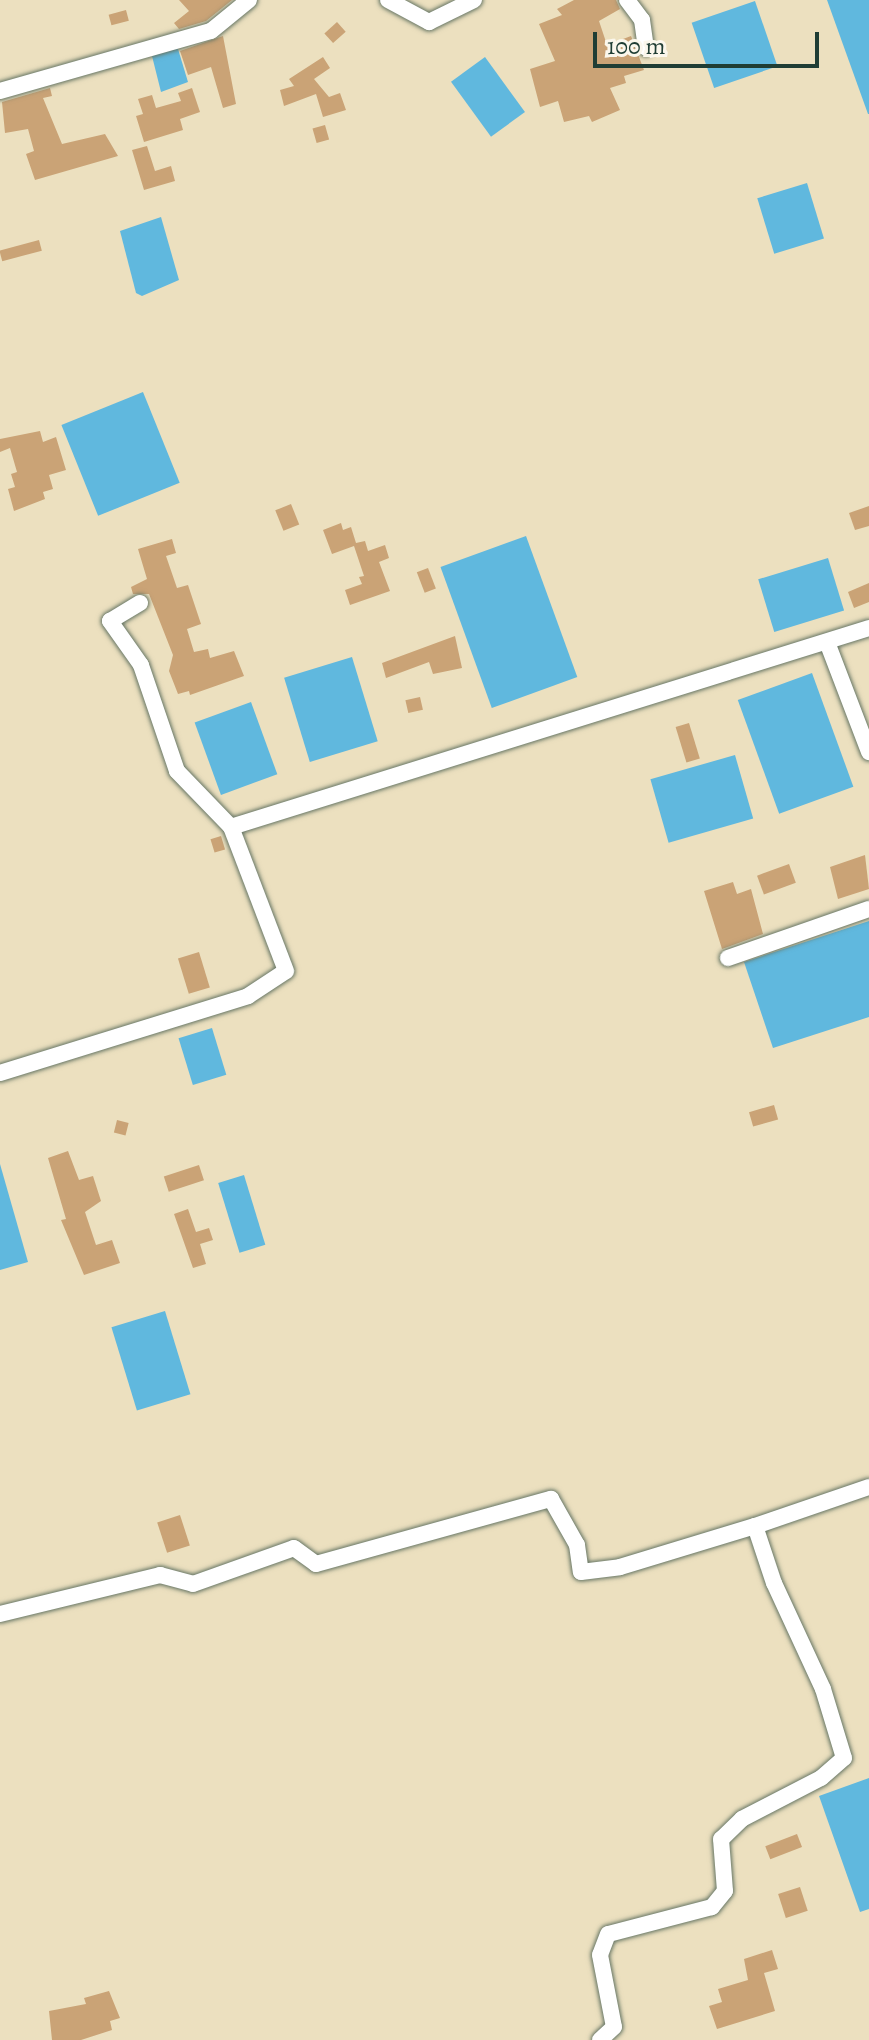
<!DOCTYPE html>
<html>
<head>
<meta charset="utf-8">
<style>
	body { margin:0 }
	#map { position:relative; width:869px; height:2040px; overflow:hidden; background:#ece0bf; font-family:Alegreya,serif }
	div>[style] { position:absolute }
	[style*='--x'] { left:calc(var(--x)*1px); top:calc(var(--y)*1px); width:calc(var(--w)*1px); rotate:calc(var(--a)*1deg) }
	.water>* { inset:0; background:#60b8de; transform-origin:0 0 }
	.building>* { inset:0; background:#caa376; transform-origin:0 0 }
	.roads { filter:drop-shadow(0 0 2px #677665) drop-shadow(0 0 2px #677665) }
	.minor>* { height:16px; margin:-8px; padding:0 8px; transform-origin:8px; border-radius:8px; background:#fff }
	span { translate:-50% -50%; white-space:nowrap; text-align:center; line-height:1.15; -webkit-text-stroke:7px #fbf7ec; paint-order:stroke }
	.scale { position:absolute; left:593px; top:32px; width:226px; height:36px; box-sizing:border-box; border:4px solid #1f3d34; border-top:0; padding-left:10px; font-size:24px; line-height:28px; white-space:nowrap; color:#1f3d34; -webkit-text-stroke:6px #fbf7ec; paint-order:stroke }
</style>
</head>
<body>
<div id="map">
	<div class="water">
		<div style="clip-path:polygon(827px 0,869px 0,869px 114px,868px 114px)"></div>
		<div style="left:755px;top:1px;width:69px;height:67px;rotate:71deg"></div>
		<div style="clip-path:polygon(170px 49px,178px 49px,188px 82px,161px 92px,152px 56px)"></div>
		<div style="left:485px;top:57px;width:68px;height:42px;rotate:54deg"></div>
		<div style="left:807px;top:183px;width:58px;height:52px;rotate:73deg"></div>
		<div style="clip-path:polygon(161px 217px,179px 280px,142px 296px,136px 293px,120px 231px)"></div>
		<div style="left:143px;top:392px;width:98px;height:88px;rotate:68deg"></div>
		<div style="left:526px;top:536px;width:150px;height:91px;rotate:70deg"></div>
		<div style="left:828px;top:558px;width:55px;height:73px;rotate:73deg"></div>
		<div style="left:352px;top:657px;width:88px;height:71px;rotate:73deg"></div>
		<div style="left:812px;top:673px;width:121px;height:79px;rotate:70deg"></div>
		<div style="left:251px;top:702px;width:77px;height:60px;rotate:70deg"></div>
		<div style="left:735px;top:755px;width:66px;height:88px;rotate:74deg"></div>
		<div style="clip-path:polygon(869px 921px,869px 1017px,773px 1048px,744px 962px)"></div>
		<div style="left:212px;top:1028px;width:49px;height:35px;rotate:73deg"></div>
		<div style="clip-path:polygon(0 1164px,28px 1262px,0 1270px)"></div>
		<div style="left:244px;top:1175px;width:73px;height:27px;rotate:73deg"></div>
		<div style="left:165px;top:1311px;width:87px;height:56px;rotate:73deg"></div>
		<div style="clip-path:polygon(869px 1778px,869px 1909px,860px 1912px,819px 1796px)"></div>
	</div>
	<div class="building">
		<div style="clip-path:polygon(179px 0,232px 0,206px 21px,179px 29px,174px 23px,189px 11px)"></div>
		<div style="clip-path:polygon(574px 0,616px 0,620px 9px,599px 21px,607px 45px,631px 36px,644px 70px,624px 76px,626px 83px,610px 88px,620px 110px,592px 122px,589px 116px,564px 122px,558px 101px,540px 107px,530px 69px,555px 61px,539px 24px,562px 15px,557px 9px)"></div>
		<div style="left:126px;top:10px;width:11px;height:18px;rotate:75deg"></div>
		<div style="left:337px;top:22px;width:13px;height:17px;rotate:48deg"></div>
		<div style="clip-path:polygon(223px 36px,236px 104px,223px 108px,211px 67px,188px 75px,180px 51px)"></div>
		<div style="clip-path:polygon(323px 57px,330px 68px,314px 79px,329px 97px,340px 93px,346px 110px,323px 117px,316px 94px,284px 106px,280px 90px,294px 86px,289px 79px)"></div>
		<div style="clip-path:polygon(50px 88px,52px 96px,43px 98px,62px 144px,105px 134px,118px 156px,35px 180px,26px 154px,34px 151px,28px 129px,5px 133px,2px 102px)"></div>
		<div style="clip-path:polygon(192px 88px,200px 112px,180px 119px,183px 130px,144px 142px,136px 116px,143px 114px,138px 99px,152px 95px,156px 108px,181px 101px,178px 93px)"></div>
		<div style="left:325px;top:125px;width:15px;height:13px;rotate:74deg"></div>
		<div style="clip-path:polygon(147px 146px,155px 171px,171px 166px,175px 181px,144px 190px,132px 150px)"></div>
		<div style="left:39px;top:240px;width:11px;height:41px;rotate:75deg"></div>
		<div style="clip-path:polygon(40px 431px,43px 442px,56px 437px,66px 470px,49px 475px,53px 489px,43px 492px,45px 499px,14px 511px,8px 489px,15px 487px,11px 474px,17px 472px,10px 448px,0 452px,0 439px)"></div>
		<div style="left:291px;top:504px;width:22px;height:17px;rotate:68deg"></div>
		<div style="clip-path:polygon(869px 506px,869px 526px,855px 530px,849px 513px)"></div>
		<div style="clip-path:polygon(341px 523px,343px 530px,351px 527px,356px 543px,365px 541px,368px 551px,385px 545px,389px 558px,379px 562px,390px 591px,350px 605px,345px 590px,362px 584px,359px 577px,364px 576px,354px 546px,332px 554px,323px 530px)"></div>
		<div style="clip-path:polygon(172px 539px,176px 553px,166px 556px,177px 588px,188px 585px,201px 624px,187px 629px,194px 652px,208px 649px,210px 658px,234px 651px,244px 676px,190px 695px,189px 691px,178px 694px,169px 671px,173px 655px,149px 594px,133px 594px,131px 587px,147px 579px,138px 549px)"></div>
		<div style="left:428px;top:568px;width:22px;height:12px;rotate:69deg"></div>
		<div style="clip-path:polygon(869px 583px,869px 602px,854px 608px,848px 592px)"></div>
		<div style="clip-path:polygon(455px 636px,462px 668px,433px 674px,429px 662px,386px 678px,382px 663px)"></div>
		<div style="left:420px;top:697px;width:13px;height:15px;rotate:77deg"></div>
		<div style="left:689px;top:723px;width:37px;height:14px;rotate:73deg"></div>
		<div style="left:221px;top:836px;width:14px;height:11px;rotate:73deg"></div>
		<div style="clip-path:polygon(865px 855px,869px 889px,838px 899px,830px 867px)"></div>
		<div style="left:789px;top:864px;width:20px;height:34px;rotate:70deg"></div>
		<div style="clip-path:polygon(733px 882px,737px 894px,751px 889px,763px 934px,722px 949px,704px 891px)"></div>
		<div style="left:199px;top:952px;width:37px;height:22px;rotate:73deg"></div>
		<div style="left:774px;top:1105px;width:15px;height:26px;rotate:74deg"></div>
		<div style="left:117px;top:1120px;width:12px;height:13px;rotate:14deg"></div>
		<div style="clip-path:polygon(68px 1151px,79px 1180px,93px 1176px,101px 1201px,85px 1212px,96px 1245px,112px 1240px,120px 1263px,84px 1275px,61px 1220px,66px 1219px,48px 1158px)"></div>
		<div style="left:199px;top:1165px;width:16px;height:37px;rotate:72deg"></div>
		<div style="clip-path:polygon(188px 1209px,196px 1232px,209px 1228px,213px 1240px,200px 1244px,206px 1264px,193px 1268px,174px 1214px)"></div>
		<div style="left:180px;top:1515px;width:32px;height:24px;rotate:72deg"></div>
		<div style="left:797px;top:1834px;width:14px;height:34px;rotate:69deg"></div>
		<div style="left:800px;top:1887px;width:25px;height:23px;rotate:72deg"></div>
		<div style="clip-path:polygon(772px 1950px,778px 1969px,764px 1973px,775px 2011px,717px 2029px,709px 2006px,722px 2002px,718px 1989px,748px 1980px,744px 1959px)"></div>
		<div style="clip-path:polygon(109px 1991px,120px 2018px,110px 2021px,112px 2030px,81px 2040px,52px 2040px,49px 2011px,86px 2004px,84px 1998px)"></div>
	</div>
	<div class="roads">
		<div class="minor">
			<div style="--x:388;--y:0;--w:47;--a:28.2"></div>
			<div style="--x:429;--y:22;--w:50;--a:-26.1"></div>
			<div style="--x:627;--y:0;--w:25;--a:53"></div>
			<div style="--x:642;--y:20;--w:28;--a:82"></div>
			<div style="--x:0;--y:91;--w:219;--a:-15.9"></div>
			<div style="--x:211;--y:31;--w:49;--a:-39.2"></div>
			<div style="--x:827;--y:642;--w:118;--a:69.1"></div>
			<div style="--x:231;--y:827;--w:668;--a:-17.32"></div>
			<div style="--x:728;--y:958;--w:149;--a:-19.2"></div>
			<div style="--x:0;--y:1073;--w:260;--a:-17.2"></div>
			<div style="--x:248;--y:996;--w:45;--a:-33.3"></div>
			<div style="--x:286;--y:971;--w:154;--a:-110.9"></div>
			<div style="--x:231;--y:827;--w:78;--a:-134"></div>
			<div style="--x:177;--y:771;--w:112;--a:-108.8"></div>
			<div style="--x:141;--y:665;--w:54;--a:-125.2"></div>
			<div style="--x:110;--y:621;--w:35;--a:-31"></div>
			<div style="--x:755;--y:1526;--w:120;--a:-18.9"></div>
			<div style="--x:0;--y:1614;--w:165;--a:-13.7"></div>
			<div style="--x:160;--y:1575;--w:34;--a:15"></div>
			<div style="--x:193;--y:1584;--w:107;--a:-19.6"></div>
			<div style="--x:294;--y:1548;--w:27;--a:36"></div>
			<div style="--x:316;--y:1564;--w:244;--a:-15.5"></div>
			<div style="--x:551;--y:1499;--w:53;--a:60.5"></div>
			<div style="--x:577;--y:1545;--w:27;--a:82"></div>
			<div style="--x:581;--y:1572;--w:39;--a:-7"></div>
			<div style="--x:620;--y:1567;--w:141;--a:-16.9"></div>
			<div style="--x:755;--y:1526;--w:60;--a:71.6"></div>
			<div style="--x:774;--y:1583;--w:117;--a:65.2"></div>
			<div style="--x:823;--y:1689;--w:72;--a:73.1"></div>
			<div style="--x:844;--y:1758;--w:30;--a:139"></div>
			<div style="--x:821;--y:1778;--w:89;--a:152.6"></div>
			<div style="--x:742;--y:1819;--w:29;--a:136"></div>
			<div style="--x:721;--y:1839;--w:52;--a:85.6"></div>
			<div style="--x:725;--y:1891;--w:21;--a:129"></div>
			<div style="--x:712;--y:1907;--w:107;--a:165.4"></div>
			<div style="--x:608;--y:1934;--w:22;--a:111"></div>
			<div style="--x:600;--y:1955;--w:73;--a:79"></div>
			<div style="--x:614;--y:2027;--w:19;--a:137"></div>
		</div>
	</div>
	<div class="scale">100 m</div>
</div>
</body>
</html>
